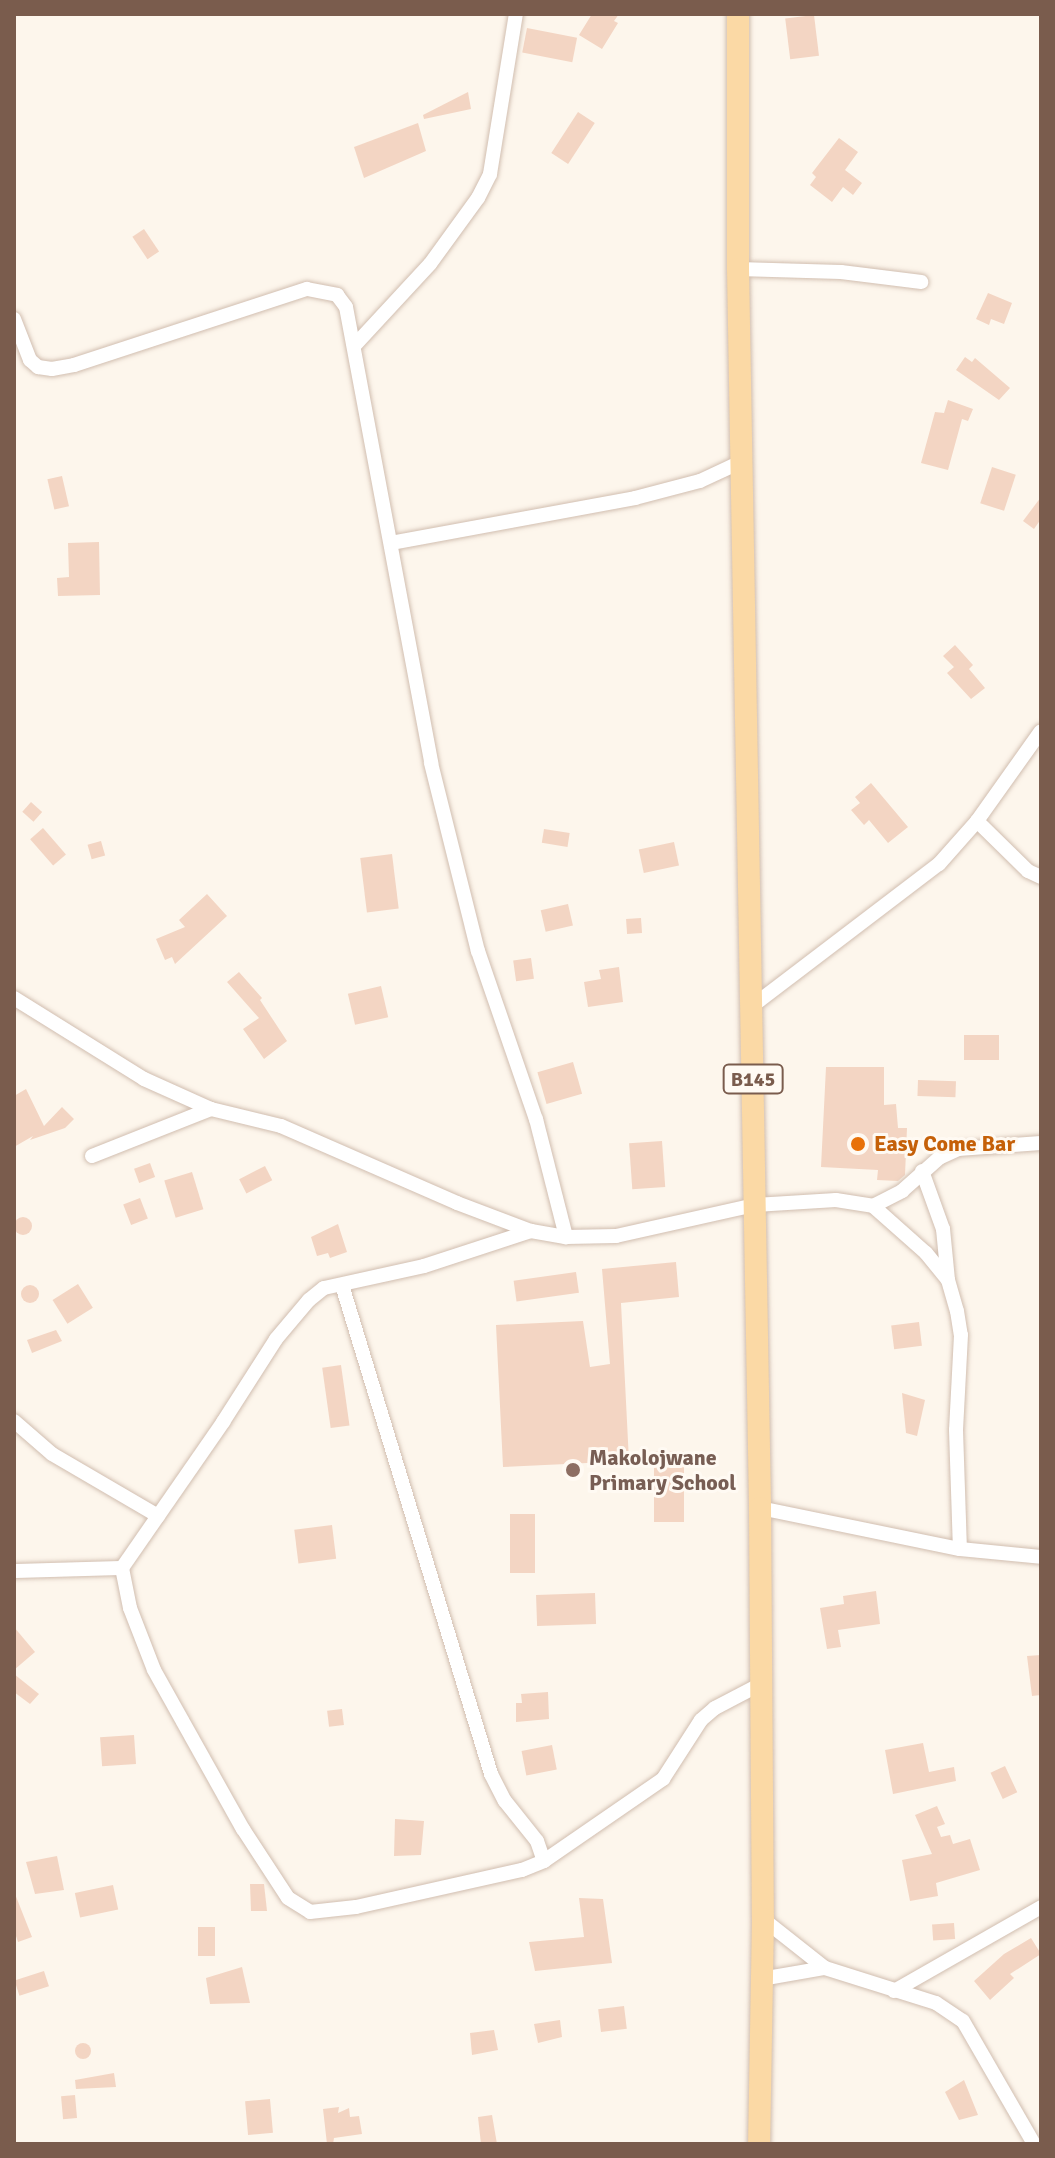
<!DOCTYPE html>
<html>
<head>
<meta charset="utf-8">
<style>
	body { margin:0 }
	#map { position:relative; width:1055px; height:2158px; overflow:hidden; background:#fdf6ec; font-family:Signika,sans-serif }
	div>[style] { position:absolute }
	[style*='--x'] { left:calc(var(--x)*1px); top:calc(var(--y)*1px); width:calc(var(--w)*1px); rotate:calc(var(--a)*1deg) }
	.building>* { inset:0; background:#f3d5c3; transform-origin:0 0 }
	.round { border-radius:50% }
	.roads { filter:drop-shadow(0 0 2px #d1beb0) drop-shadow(0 0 2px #d1beb0) }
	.street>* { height:14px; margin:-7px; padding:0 7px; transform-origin:7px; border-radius:7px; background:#fff }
	.primary>* { height:22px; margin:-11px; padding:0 11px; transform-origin:11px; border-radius:11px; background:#fbd9a5 }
	.dots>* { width:22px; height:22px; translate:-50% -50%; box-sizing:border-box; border:4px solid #fffaf3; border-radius:50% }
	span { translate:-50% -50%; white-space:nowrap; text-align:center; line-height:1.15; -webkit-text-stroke:6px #fffaf3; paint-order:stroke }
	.shield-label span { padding:2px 6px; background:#fffaf3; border:2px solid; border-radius:6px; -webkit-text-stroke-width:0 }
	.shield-label { font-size:20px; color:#7a5c4d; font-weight:700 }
	.food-label { font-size:22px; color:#c56008; font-weight:700 }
	.left { translate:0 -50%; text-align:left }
	.education-label { font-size:22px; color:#785e54; font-weight:700 }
	.frame { position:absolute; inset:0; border:16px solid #7a5c4d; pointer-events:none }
</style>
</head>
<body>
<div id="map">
	<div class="building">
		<div style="clip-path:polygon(592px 14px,619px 14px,614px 21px,618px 23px,602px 49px,579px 35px)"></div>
		<div style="left:814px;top:15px;width:41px;height:29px;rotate:83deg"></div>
		<div style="left:527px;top:28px;width:51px;height:25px;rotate:11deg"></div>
		<div style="clip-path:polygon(468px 92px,471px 109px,424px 119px,423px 115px)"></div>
		<div style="left:578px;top:112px;width:20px;height:49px;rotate:33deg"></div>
		<div style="clip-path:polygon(418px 123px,426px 151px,364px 178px,354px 147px)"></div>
		<div style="clip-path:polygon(839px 138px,858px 152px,845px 170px,862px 183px,853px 195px,843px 187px,832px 202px,810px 185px,816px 177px,812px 173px)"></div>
		<div style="left:144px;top:229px;width:27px;height:14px;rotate:56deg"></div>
		<div style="clip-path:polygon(988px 293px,1012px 303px,1004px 324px,991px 319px,989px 325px,976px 319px)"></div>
		<div style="clip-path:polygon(965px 357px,972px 362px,975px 358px,1010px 388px,999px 400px,956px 370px)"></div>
		<div style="clip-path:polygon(948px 400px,973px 409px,968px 421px,962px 419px,948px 470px,921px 463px,935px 412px,944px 413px)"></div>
		<div style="left:992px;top:467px;width:25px;height:38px;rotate:18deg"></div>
		<div style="left:62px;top:476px;width:31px;height:15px;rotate:77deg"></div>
		<div style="clip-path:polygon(1041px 497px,1041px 519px,1034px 529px,1023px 521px)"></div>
		<div style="clip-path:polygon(99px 542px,100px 595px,58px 596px,57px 578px,69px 577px,68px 543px)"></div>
		<div style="clip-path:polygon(955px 645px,973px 665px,969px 669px,985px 688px,971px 699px,947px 673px,954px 667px,943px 656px)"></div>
		<div style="clip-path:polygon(871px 783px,908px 827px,888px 843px,869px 820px,864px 825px,851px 810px,860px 803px,855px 797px)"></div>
		<div style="left:31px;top:802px;width:15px;height:13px;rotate:42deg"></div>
		<div style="left:43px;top:828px;width:35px;height:17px;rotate:49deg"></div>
		<div style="left:544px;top:829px;width:26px;height:14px;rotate:9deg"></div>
		<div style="left:101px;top:841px;width:15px;height:14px;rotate:74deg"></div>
		<div style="left:674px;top:842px;width:24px;height:36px;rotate:78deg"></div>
		<div style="left:392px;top:854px;width:55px;height:32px;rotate:83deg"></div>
		<div style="clip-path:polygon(207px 894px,227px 916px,175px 964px,172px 957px,165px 960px,156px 939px,185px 927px,179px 920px)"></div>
		<div style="left:568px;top:904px;width:22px;height:28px;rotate:77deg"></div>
		<div style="left:641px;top:918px;width:15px;height:15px;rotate:86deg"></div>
		<div style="left:531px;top:958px;width:21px;height:18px;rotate:82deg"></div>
		<div style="clip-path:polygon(619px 967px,623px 1002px,588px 1007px,584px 982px,601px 979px,599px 970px)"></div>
		<div style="clip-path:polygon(239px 972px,262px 998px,260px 1000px,287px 1041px,264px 1059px,243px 1029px,259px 1018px,227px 982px)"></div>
		<div style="left:381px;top:986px;width:32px;height:34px;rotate:77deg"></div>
		<div style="left:964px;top:1035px;width:35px;height:25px"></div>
		<div style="left:573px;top:1062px;width:33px;height:37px;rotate:74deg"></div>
		<div style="clip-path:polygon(826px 1067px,884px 1067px,884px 1105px,896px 1104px,898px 1128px,907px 1128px,905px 1175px,898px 1181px,877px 1180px,878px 1170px,821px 1167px)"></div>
		<div style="left:918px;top:1080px;width:38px;height:16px;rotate:2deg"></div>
		<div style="clip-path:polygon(26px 1089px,44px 1126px,62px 1107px,74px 1119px,65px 1128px,30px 1140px,33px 1136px,14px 1147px,14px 1096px)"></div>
		<div style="left:662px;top:1141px;width:46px;height:33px;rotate:86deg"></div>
		<div style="left:150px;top:1163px;width:15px;height:17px;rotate:70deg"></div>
		<div style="left:265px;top:1166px;width:16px;height:29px;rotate:63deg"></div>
		<div style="left:192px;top:1172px;width:39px;height:29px;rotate:73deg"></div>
		<div style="left:140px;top:1198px;width:22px;height:18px;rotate:69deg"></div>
		<div class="round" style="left:14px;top:1217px;width:18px;height:18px"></div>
		<div style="clip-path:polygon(338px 1224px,347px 1252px,330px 1258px,328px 1253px,317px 1256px,311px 1237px)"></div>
		<div style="clip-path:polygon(676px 1262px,679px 1297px,621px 1303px,629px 1461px,503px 1467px,496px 1325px,583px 1321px,590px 1367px,610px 1364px,602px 1269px)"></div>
		<div style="left:576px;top:1272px;width:21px;height:63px;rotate:82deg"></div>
		<div style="left:78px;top:1284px;width:28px;height:30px;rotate:58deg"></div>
		<div class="round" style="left:21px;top:1285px;width:18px;height:18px"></div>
		<div style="left:919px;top:1322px;width:24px;height:28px;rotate:83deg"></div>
		<div style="clip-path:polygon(56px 1330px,62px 1341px,32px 1353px,27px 1340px)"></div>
		<div style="left:341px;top:1365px;width:61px;height:19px;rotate:82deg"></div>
		<div style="clip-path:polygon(902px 1393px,925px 1400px,917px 1436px,906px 1433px)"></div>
		<div style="left:654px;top:1451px;width:30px;height:71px"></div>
		<div style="left:510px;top:1514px;width:25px;height:59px"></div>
		<div style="left:332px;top:1525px;width:34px;height:38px;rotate:83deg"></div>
		<div style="clip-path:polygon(876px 1591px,880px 1624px,838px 1630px,841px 1647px,827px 1649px,820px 1608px,844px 1604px,843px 1596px)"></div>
		<div style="left:595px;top:1593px;width:31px;height:59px;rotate:88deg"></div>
		<div style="clip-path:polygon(14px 1627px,35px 1652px,14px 1670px)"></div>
		<div style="clip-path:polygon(1041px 1655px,1041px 1695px,1032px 1696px,1027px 1656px)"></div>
		<div style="clip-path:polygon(14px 1674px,39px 1694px,30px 1704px,14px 1692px)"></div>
		<div style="clip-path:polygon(548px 1692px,549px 1719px,516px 1722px,516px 1703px,522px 1703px,521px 1694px)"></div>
		<div style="left:342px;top:1709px;width:16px;height:15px;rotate:83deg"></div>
		<div style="left:134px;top:1735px;width:29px;height:34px;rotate:86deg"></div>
		<div style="clip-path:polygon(923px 1743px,929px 1772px,954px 1767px,956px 1781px,893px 1794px,885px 1750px)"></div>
		<div style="left:552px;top:1745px;width:25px;height:31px;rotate:79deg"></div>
		<div style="left:1005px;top:1766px;width:29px;height:16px;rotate:65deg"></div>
		<div style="clip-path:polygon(937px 1806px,945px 1824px,937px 1827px,941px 1837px,950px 1835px,953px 1844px,970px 1839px,980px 1870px,936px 1883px,938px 1896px,910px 1901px,902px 1860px,932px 1854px,915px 1815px)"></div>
		<div style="clip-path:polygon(395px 1819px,424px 1821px,421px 1855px,394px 1856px)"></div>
		<div style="clip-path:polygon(57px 1856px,64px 1890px,35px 1894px,26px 1862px)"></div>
		<div style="clip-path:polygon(250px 1884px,264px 1884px,267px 1911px,251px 1911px)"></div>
		<div style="left:113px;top:1885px;width:25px;height:39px;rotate:78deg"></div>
		<div style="clip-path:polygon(15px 1894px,32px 1937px,18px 1942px,14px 1930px)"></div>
		<div style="clip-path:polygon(579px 1898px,603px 1899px,612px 1963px,535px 1971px,529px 1942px,584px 1937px)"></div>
		<div style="left:954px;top:1923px;width:16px;height:22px;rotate:86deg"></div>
		<div style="left:215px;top:1927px;width:29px;height:17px;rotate:90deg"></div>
		<div style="clip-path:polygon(1031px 1938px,1041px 1954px,1010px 1974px,1014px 1978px,990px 2000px,974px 1981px,1004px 1954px)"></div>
		<div style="clip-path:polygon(242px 1967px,250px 2003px,210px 2004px,206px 1978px)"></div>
		<div style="left:44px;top:1971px;width:16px;height:31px;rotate:72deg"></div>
		<div style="left:624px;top:2006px;width:23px;height:26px;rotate:83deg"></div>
		<div style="clip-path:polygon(560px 2020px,562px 2037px,538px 2043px,534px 2024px)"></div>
		<div style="clip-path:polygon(494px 2030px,498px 2050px,472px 2055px,470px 2033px)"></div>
		<div class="round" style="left:75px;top:2043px;width:16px;height:16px"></div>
		<div style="clip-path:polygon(114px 2073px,116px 2087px,76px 2089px,75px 2080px)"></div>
		<div style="clip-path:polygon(964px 2080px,978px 2115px,959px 2120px,945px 2092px)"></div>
		<div style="left:75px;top:2095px;width:23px;height:14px;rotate:85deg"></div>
		<div style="left:270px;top:2099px;width:34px;height:25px;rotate:85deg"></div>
		<div style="clip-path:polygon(339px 2107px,338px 2113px,349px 2108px,350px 2117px,359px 2116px,362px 2134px,334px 2138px,333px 2144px,327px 2144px,323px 2109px)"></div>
		<div style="clip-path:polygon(492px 2115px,497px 2144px,481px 2144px,478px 2117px)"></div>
	</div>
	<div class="roads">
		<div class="street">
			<div style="--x:738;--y:269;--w:103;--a:1.7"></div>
			<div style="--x:841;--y:272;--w:81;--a:7.1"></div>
			<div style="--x:14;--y:319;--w:44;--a:68.7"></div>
			<div style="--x:30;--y:360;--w:11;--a:41"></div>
			<div style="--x:38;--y:367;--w:14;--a:8"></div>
			<div style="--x:52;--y:369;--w:22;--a:-10"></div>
			<div style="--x:74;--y:365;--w:245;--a:-18.1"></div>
			<div style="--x:307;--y:289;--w:31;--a:11"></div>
			<div style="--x:337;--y:295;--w:15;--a:53"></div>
			<div style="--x:346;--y:307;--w:464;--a:79.4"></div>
			<div style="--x:431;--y:763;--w:194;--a:76"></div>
			<div style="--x:478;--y:951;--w:178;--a:71"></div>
			<div style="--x:536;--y:1119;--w:122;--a:75.7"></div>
			<div style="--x:355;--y:345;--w:110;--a:-47.2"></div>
			<div style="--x:430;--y:264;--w:82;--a:-54"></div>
			<div style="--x:478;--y:198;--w:27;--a:-63"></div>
			<div style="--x:490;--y:174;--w:162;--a:-80.8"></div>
			<div style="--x:391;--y:543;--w:248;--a:-10.4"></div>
			<div style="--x:635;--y:498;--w:67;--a:-14.7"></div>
			<div style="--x:700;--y:481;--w:47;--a:-24.9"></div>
			<div style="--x:977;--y:821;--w:71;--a:44.4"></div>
			<div style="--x:1028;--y:871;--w:14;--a:25"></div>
			<div style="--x:14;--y:998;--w:153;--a:31.9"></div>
			<div style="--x:144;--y:1079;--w:73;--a:24.1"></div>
			<div style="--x:211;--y:1109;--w:72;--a:13.7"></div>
			<div style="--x:281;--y:1126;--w:192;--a:23.6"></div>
			<div style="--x:457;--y:1203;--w:79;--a:20.7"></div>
			<div style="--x:531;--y:1231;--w:36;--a:10"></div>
			<div style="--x:566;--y:1237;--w:50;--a:-1.1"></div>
			<div style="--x:616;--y:1236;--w:142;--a:-12.6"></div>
			<div style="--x:755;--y:1205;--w:81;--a:-3.5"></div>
			<div style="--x:836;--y:1200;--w:37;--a:9"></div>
			<div style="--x:873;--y:1206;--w:33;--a:-27"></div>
			<div style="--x:902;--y:1191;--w:50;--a:-41.7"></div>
			<div style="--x:939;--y:1158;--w:21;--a:-25"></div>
			<div style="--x:958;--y:1149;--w:83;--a:-4.1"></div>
			<div style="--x:751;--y:1007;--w:236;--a:-37.3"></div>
			<div style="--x:939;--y:864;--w:57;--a:-48.5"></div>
			<div style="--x:977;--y:821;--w:110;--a:-54.6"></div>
			<div style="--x:92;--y:1156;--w:128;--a:-21.6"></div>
			<div style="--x:922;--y:1171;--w:62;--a:70.1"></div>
			<div style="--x:943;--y:1229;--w:51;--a:84.4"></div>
			<div style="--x:873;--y:1206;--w:71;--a:41.6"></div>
			<div style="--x:926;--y:1253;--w:35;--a:51"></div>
			<div style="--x:948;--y:1280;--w:32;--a:74"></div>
			<div style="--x:957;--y:1311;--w:24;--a:81"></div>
			<div style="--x:961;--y:1335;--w:95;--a:93"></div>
			<div style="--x:956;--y:1430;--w:119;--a:88.1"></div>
			<div style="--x:342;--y:1285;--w:511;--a:73.05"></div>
			<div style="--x:491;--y:1774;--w:30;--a:63"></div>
			<div style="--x:505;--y:1801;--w:51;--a:51.3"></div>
			<div style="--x:537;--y:1841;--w:21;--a:71"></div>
			<div style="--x:14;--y:1421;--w:50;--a:41"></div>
			<div style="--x:52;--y:1454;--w:123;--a:30.3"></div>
			<div style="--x:760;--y:1508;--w:204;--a:11.6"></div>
			<div style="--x:960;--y:1549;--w:81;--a:5.6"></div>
			<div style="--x:122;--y:1568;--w:41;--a:78.7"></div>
			<div style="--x:130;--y:1608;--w:66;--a:68.8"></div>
			<div style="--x:154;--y:1670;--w:182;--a:60.8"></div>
			<div style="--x:243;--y:1829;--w:82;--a:56.9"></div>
			<div style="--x:288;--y:1898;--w:26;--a:32"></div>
			<div style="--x:310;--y:1912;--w:46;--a:-6.2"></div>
			<div style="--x:356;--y:1907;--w:170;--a:-12.6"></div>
			<div style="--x:522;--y:1870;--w:24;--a:-22"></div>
			<div style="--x:544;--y:1861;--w:145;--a:-34.6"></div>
			<div style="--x:663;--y:1779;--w:70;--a:-57.2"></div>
			<div style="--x:701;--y:1720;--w:18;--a:-41"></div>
			<div style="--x:715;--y:1708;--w:52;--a:-27.6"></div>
			<div style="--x:14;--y:1571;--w:108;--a:-1.6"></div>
			<div style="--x:122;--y:1568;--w:178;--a:-55.3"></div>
			<div style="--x:223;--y:1422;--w:98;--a:-57.4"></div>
			<div style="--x:276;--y:1339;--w:51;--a:-49.8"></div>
			<div style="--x:309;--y:1300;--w:19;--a:-39"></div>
			<div style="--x:324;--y:1288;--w:102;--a:-12.4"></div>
			<div style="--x:424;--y:1266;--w:113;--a:-18.1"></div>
			<div style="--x:763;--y:1919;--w:79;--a:38.3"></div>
			<div style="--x:825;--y:1968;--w:116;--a:17.5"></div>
			<div style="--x:936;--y:2003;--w:32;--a:34"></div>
			<div style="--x:963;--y:2021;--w:142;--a:60"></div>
			<div style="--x:761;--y:1979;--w:65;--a:-9.8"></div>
			<div style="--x:894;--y:1991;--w:169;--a:-29.7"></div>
		</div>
		<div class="primary">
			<div style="--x:738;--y:14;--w:255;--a:90"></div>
			<div style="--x:738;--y:269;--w:1239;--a:88.98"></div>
			<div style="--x:760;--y:1508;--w:411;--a:89.6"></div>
			<div style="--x:763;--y:1919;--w:225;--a:91"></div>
		</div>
	</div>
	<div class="dots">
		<div style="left:858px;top:1144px;background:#e8710a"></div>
		<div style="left:573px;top:1470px;background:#8d6e63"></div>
	</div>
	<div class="shield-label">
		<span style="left:753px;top:1079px">B145</span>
	</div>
	<div class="food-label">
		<span class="left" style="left:874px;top:1144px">Easy Come Bar</span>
	</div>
	<div class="education-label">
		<span class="left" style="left:589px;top:1470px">Makolojwane<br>Primary School</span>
	</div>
	<div class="frame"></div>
</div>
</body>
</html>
